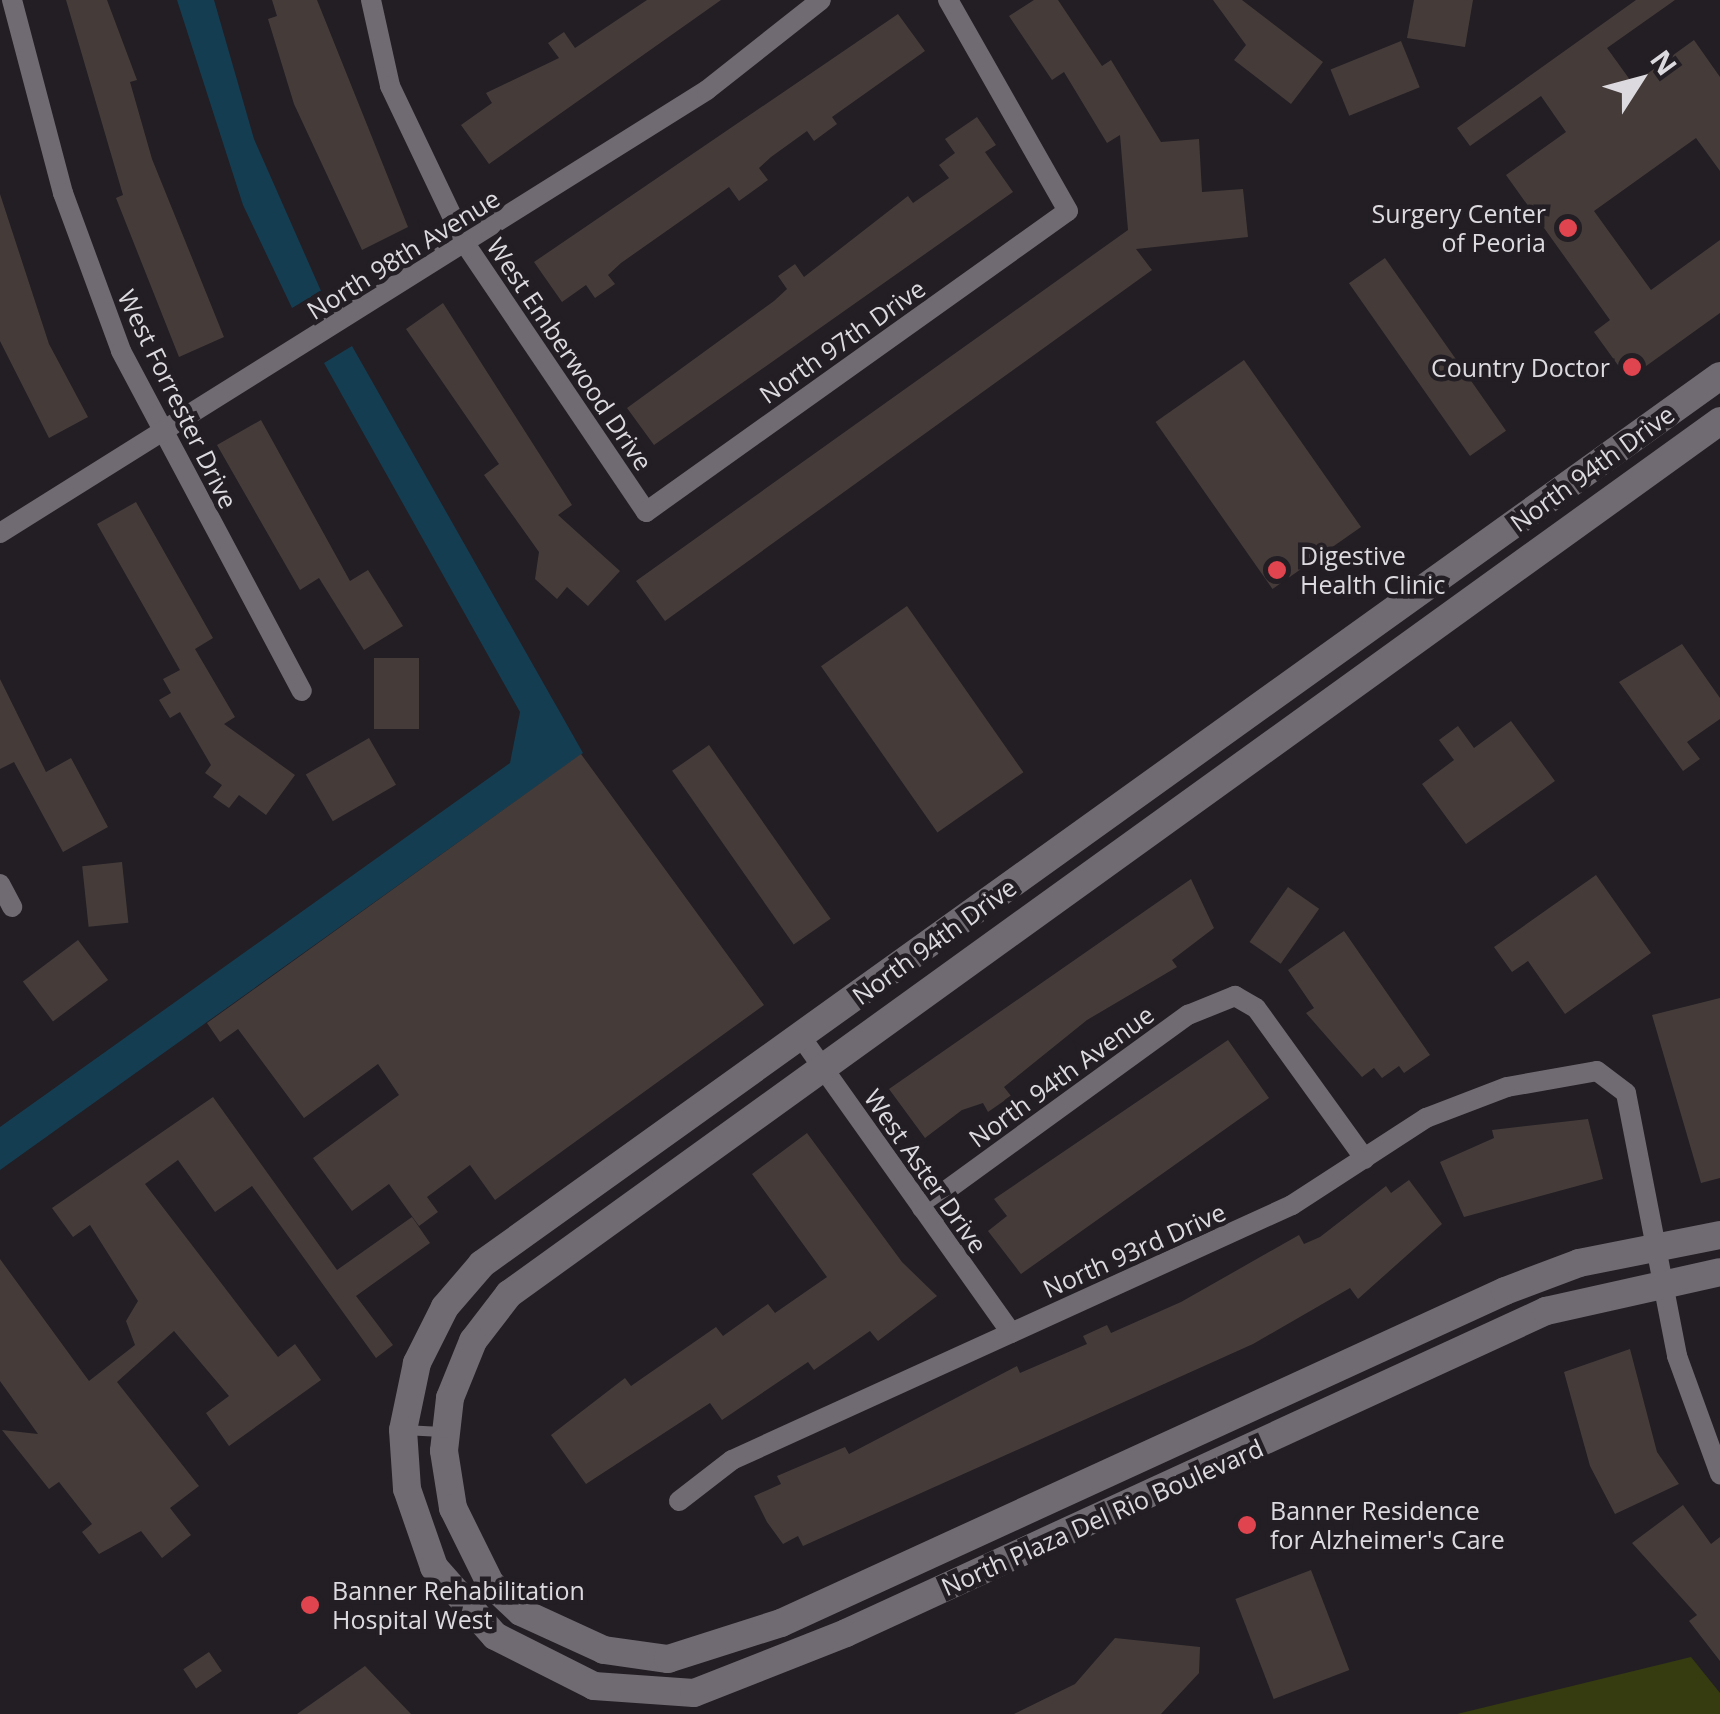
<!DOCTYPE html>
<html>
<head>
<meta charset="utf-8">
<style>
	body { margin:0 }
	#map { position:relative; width:1720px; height:1714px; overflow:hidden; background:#221e24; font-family:"Open Sans",sans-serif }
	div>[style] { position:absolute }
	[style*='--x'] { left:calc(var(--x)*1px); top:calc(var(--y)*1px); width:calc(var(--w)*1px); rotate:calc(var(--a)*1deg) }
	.green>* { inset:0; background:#363c10 }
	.water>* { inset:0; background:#153d51 }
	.building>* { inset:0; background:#453c3a; transform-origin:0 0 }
	.lane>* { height:10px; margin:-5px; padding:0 5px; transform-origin:5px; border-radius:5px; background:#706b72 }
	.street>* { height:20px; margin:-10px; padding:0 10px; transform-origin:10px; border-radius:10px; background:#706b72 }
	.secondary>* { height:28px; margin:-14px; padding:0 14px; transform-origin:14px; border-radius:14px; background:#706b72 }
	.dots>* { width:28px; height:28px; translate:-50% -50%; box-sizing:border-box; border:5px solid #221e24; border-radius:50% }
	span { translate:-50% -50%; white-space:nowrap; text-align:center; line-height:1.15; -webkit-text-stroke:9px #221e24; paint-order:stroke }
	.poi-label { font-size:25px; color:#dddadf }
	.right { translate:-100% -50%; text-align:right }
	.left { translate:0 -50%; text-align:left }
	.street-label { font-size:25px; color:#dddadf }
	.north { position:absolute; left:1590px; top:30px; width:100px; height:100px; -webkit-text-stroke:8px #221e24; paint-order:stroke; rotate:54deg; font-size:28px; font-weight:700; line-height:40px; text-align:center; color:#dddadf }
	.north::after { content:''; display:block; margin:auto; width:35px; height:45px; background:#dddadf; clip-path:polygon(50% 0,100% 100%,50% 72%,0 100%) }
</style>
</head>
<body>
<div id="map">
	<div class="green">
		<div style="clip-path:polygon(1691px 1657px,1720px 1693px,1720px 1714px,1457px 1714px)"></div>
	</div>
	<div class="water">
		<div style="clip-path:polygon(177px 0,214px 0,254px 139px,321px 291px,292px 308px,243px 205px)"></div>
		<div style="clip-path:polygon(352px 346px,583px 753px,0 1170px,0 1127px,510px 763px,520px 712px,324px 363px)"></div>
	</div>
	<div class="building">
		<div style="clip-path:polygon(66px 0,107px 0,137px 80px,130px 82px,152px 159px,224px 337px,179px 357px,116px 198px,123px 195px)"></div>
		<div style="clip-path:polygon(272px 0,317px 0,408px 227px,362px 250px,294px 104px,268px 19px,277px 16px)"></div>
		<div style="clip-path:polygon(647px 0,721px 0,489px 164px,461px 125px,492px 103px,486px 93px,559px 58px,548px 43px,564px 32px,575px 48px)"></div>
		<div style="clip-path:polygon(1034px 0,1058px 0,1102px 66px,1111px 60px,1161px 142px,1199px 139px,1202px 192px,1243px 189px,1248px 237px,1136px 249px,1152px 270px,665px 621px,636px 581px,1128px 230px,1120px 135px,1107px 143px,1064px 72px,1052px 80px,1009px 16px)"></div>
		<div style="clip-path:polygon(1213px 0,1242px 0,1323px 62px,1291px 104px,1234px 60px,1246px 45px)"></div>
		<div style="clip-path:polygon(1414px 0,1473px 0,1465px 47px,1407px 38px)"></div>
		<div style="clip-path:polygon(1636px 0,1675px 0,1607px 48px,1633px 84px,1694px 40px,1720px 77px,1720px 171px,1696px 138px,1594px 211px,1651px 290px,1720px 240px,1720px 313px,1628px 379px,1594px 332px,1610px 320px,1506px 175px,1566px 132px,1541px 96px,1470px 146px,1457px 128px)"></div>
		<div style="clip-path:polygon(898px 14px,925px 51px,832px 117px,837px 124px,814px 141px,807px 131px,771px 157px,759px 168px,768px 180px,739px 201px,729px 187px,621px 263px,608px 275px,615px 284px,595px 298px,586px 285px,562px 302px,534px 262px)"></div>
		<div style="left:1401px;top:41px;width:50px;height:76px;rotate:68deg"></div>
		<div style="clip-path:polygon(977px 117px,996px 145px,985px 152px,1013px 192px,654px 445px,627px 408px,774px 301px,787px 289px,778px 276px,795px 264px,804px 277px,908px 196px,913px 203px,949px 178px,939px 165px,955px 153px,945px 139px)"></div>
		<div style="clip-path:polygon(0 194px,49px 344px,88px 417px,49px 438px,0 341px)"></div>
		<div style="left:1385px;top:258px;width:211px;height:44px;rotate:55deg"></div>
		<div style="clip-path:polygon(443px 303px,572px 505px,558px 515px,620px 571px,588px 606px,567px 587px,557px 599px,535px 579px,539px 552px,484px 475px,499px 464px,406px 329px)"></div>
		<div style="left:1244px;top:360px;width:204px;height:108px;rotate:55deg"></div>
		<div style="clip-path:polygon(261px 420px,350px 581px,368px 570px,403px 626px,364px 650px,319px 578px,300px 590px,217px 445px)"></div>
		<div style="clip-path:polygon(136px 502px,213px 638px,195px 649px,235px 717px,224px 724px,295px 775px,266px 815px,239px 795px,229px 808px,213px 797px,222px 785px,205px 773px,211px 765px,180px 712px,170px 718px,159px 700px,171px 693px,163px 679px,180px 670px,97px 524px)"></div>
		<div style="left:907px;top:606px;width:203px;height:105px;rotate:55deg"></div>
		<div style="clip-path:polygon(1682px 644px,1720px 698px,1720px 719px,1687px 742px,1700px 759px,1683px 771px,1619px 682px)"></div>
		<div style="left:374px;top:658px;width:45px;height:71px"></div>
		<div style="clip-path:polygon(0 679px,46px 772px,71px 758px,108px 827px,63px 852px,14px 762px,0 769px)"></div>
		<div style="clip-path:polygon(1511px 721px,1555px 781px,1466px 844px,1422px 784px,1454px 760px,1439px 740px,1458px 726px,1474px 748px)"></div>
		<div style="left:369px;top:738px;width:54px;height:73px;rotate:60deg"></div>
		<div style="left:709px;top:745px;width:212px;height:45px;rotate:55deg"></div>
		<div style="clip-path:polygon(581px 754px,764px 1005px,495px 1200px,470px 1165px,427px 1197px,438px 1212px,419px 1226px,389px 1184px,352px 1211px,313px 1158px,399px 1095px,378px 1064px,304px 1118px,238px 1029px,220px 1042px,207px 1023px)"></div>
		<div style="left:122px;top:862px;width:61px;height:40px;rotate:84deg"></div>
		<div style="clip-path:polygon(1596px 875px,1651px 953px,1565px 1014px,1528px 961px,1512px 972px,1494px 947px)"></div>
		<div style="clip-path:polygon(1191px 879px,1214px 928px,1172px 960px,1177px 967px,1087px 1020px,1004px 1087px,1011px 1096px,988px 1112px,983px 1103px,962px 1110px,925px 1138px,889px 1089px)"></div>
		<div style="left:1288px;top:887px;width:38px;height:67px;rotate:35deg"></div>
		<div style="clip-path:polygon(1344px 931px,1430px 1055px,1404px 1073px,1399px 1066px,1382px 1078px,1374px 1068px,1362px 1077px,1306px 1013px,1314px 1008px,1288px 970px)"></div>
		<div style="left:78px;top:940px;width:50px;height:69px;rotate:53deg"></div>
		<div style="clip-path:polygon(1720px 998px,1720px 1178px,1701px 1183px,1652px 1015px)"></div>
		<div style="clip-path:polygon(1228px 1040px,1269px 1098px,1021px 1274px,988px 1231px,1007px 1216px,994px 1199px)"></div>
		<div style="clip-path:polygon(213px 1097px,337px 1270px,412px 1217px,430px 1243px,356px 1296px,393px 1345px,376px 1358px,252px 1186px,215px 1212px,178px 1160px,145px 1184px,278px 1357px,295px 1344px,321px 1380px,229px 1446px,206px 1413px,229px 1396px,174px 1331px,117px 1382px,199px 1486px,170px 1508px,191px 1535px,162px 1558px,141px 1531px,99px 1554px,82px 1532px,92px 1524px,59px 1482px,49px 1489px,2px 1430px,38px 1434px,0 1381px,0 1259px,89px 1381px,135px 1345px,126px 1321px,138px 1301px,90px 1225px,73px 1237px,52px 1208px)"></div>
		<div style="clip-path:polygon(1588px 1119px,1603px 1179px,1464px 1217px,1440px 1162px,1494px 1138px,1492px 1130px)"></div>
		<div style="clip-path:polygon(807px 1133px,902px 1262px,937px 1296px,878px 1341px,870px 1331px,814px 1370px,808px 1362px,722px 1420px,710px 1403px,586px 1484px,551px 1435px,625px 1378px,631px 1386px,716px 1327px,723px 1336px,768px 1304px,775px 1313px,827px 1277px,752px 1174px)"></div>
		<div style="clip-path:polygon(1409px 1180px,1442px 1224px,1358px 1299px,1350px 1288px,1253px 1344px,803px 1546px,798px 1536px,783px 1544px,767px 1522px,754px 1496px,781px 1484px,777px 1476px,845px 1447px,849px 1454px,1017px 1366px,1020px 1373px,1087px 1344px,1083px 1336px,1107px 1325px,1111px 1333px,1181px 1302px,1299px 1235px,1304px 1244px,1320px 1237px,1386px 1186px,1391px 1193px)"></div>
		<div style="clip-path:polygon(1630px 1349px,1657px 1452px,1679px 1484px,1615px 1514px,1590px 1466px,1564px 1372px)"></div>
		<div style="clip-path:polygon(1683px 1505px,1711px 1544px,1720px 1537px,1720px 1661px,1689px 1621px,1697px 1615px,1632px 1543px)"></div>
		<div style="left:1311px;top:1570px;width:107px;height:81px;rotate:69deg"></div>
		<div style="clip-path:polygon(1115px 1638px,1200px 1647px,1199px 1673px,1161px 1714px,1014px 1714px,1075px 1684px)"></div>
		<div style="left:209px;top:1652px;width:23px;height:31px;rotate:56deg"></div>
		<div style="clip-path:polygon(365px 1666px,411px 1714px,297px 1714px)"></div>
	</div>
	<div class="lane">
		<div style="--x:404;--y:1430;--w:38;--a:3"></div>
	</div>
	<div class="street">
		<div style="--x:12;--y:0;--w:200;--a:75.2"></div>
		<div style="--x:63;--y:193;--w:168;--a:69.8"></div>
		<div style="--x:121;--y:351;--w:385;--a:62"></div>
		<div style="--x:371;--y:0;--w:88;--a:77.5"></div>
		<div style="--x:390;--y:86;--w:176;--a:64.5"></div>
		<div style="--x:466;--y:245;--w:322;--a:56"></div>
		<div style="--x:646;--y:512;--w:518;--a:-35.5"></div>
		<div style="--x:1068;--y:211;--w:243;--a:-119.6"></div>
		<div style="--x:0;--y:533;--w:834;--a:-32.07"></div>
		<div style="--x:707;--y:90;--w:145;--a:-38.3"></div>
		<div style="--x:0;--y:884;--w:26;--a:62"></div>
		<div style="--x:801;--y:1037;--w:363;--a:54.6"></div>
		<div style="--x:922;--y:1208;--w:329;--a:-36"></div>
		<div style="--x:1188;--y:1015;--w:51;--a:-22"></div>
		<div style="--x:1235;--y:996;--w:24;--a:30"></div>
		<div style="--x:1256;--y:1008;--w:186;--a:54.2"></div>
		<div style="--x:679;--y:1501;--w:67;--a:-37.7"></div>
		<div style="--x:732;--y:1460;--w:615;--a:-24.48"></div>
		<div style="--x:1292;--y:1205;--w:160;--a:-33"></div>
		<div style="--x:1426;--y:1118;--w:87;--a:-20.9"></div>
		<div style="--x:1507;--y:1087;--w:91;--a:-10.1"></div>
		<div style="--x:1597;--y:1071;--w:36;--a:37"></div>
		<div style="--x:1626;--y:1093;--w:268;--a:79"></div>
		<div style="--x:1677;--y:1356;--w:126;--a:70"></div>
	</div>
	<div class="secondary">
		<div style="--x:1720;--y:376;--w:1524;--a:144.35"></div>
		<div style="--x:482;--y:1264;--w:57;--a:130.7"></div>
		<div style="--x:445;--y:1307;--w:63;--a:116.6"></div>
		<div style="--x:417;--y:1363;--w:68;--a:101.8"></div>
		<div style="--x:403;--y:1430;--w:59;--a:86.1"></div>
		<div style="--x:407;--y:1489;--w:83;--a:70.9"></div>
		<div style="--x:434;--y:1567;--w:92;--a:48.5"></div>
		<div style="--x:495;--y:1636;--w:111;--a:26.8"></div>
		<div style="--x:594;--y:1686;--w:100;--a:4"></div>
		<div style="--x:694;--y:1693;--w:163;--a:-21.5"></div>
		<div style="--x:846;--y:1633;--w:771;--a:-24.7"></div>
		<div style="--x:1546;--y:1311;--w:178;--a:-12.6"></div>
		<div style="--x:1720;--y:421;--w:1493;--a:144.21"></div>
		<div style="--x:509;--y:1294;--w:59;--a:127.5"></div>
		<div style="--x:473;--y:1341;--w:61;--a:112"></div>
		<div style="--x:450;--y:1398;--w:53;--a:96.5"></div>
		<div style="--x:444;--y:1451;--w:58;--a:81"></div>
		<div style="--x:453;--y:1508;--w:84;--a:63.7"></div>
		<div style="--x:490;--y:1583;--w:42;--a:43.1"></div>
		<div style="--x:521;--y:1612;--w:91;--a:24.6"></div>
		<div style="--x:604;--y:1650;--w:65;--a:8"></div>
		<div style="--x:668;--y:1659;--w:119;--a:-17.7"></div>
		<div style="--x:781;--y:1623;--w:796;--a:-24.63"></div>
		<div style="--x:1505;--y:1291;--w:79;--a:-20.7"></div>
		<div style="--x:1579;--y:1263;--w:144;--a:-11.2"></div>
	</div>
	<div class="dots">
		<div style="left:1568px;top:228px;background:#e0444e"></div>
		<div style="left:1632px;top:367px;background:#e0444e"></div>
		<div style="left:1277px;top:570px;background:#e0444e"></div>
		<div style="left:1247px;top:1525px;background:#e0444e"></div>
		<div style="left:310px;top:1605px;background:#e0444e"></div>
	</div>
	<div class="poi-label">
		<span class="right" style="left:1546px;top:228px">Surgery Center<br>of Peoria</span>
		<span class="right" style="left:1610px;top:367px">Country Doctor</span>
		<span class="left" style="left:1300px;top:570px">Digestive<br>Health Clinic</span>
		<span class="left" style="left:1270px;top:1525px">Banner Residence<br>for Alzheimer's Care</span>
		<span class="left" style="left:332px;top:1605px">Banner Rehabilitation<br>Hospital West</span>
	</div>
	<div class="street-label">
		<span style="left:403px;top:254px;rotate:-32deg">North 98th Avenue</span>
		<span style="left:842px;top:341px;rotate:-35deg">North 97th Drive</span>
		<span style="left:570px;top:354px;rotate:56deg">West Emberwood Drive</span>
		<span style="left:178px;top:399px;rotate:64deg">West Forrester Drive</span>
		<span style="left:1592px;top:468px;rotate:-36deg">North 94th Drive</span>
		<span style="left:934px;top:941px;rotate:-36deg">North 94th Drive</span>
		<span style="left:1061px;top:1076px;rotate:-36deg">North 94th Avenue</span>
		<span style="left:926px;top:1171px;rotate:55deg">West Aster Drive</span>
		<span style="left:1134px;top:1250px;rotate:-24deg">North 93rd Drive</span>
		<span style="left:1102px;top:1517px;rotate:-24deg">North Plaza Del Rio Boulevard</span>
	</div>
	<div class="north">N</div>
</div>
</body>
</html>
